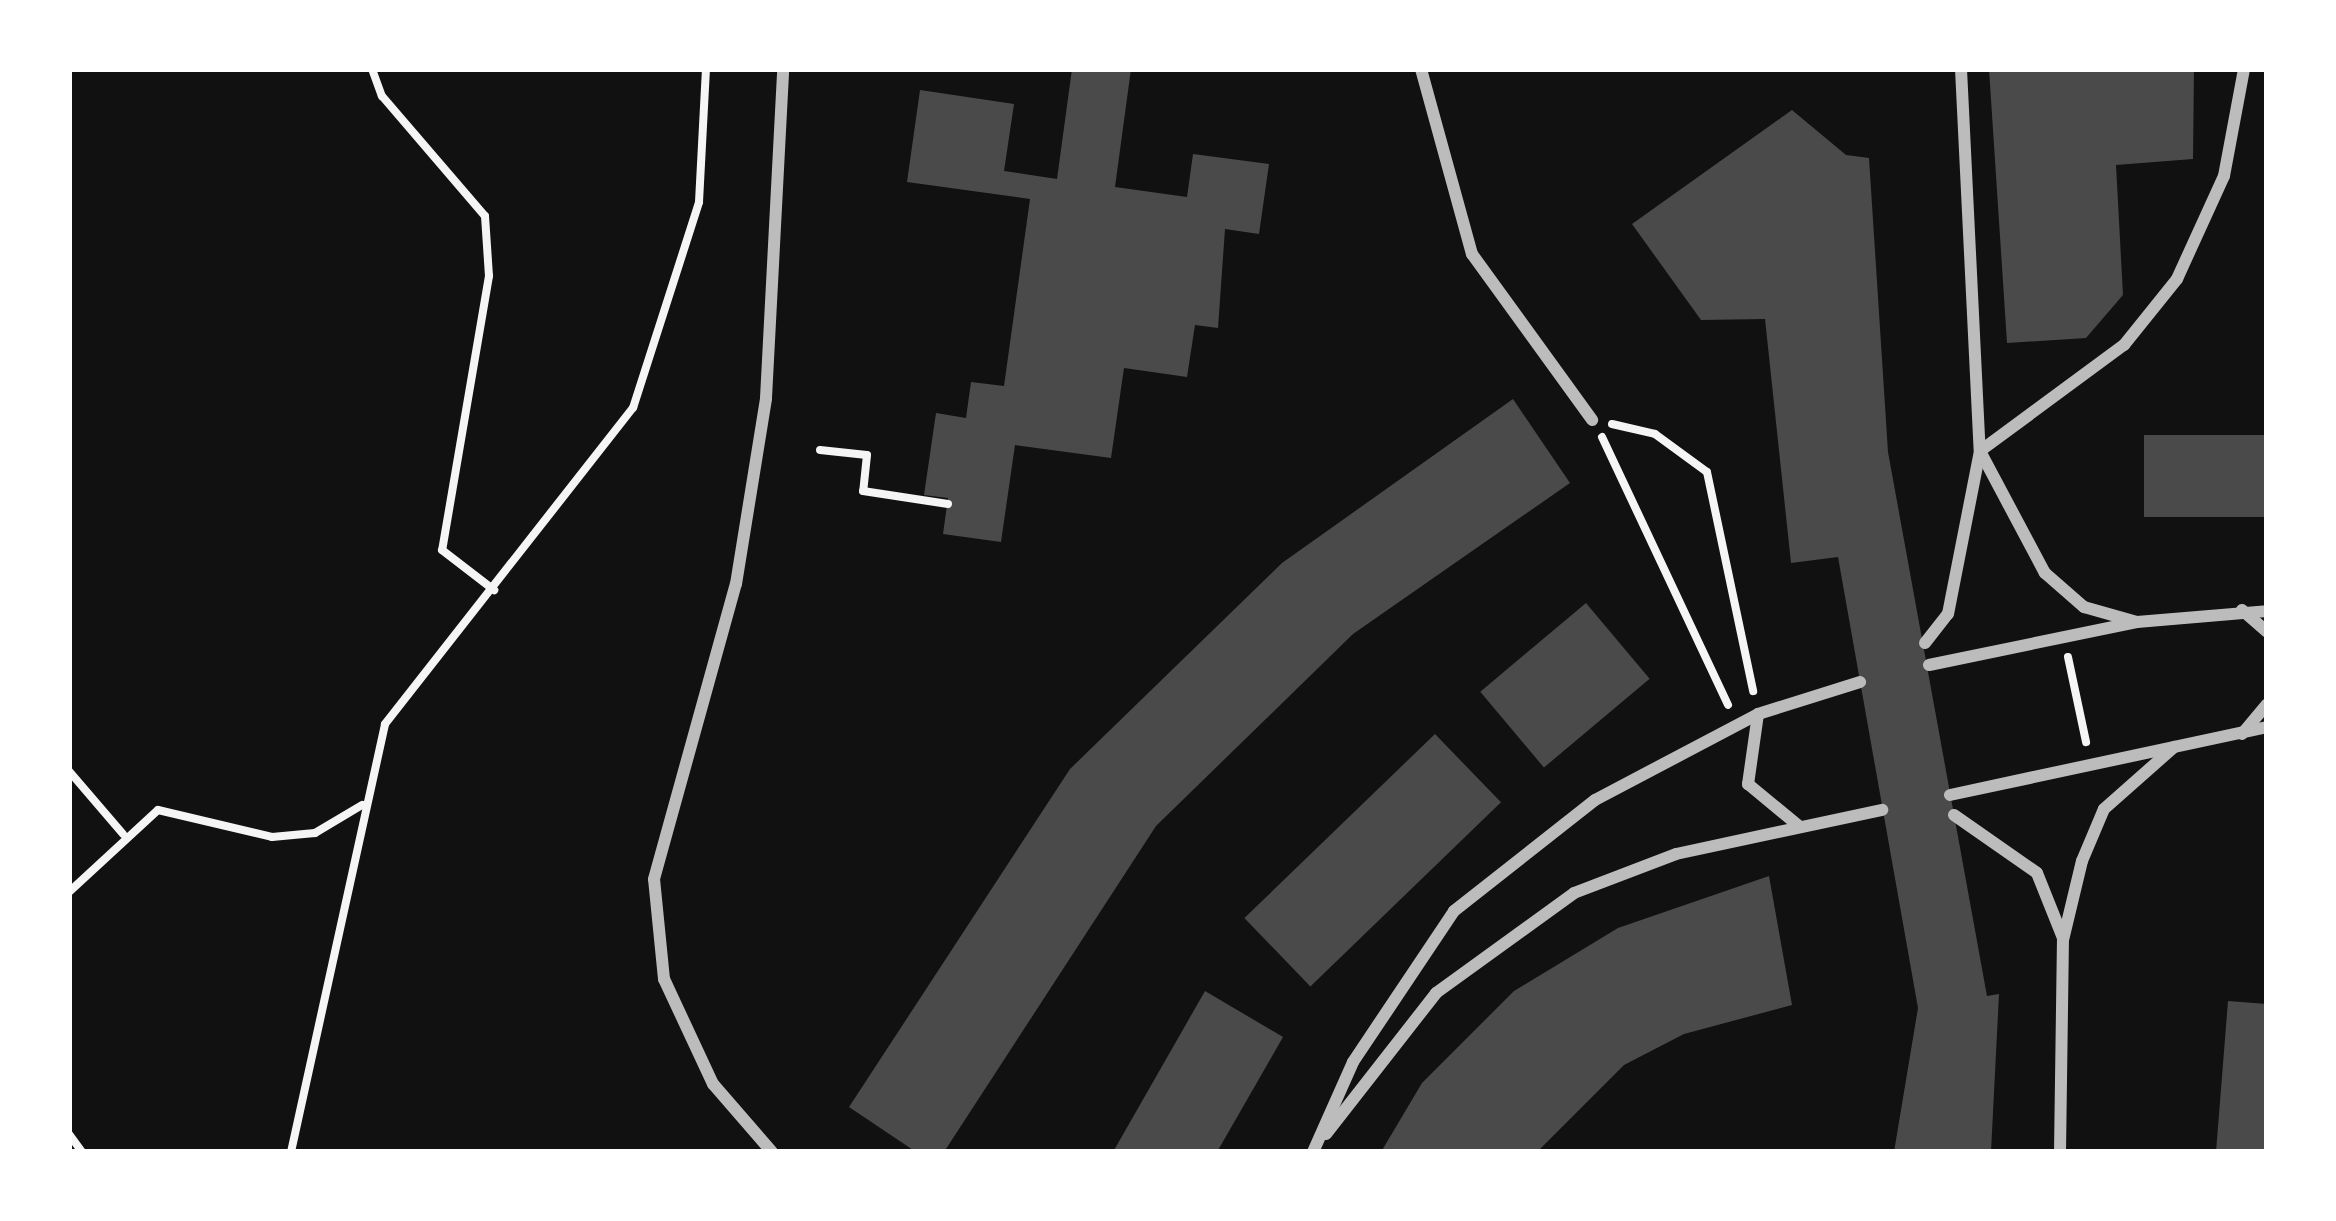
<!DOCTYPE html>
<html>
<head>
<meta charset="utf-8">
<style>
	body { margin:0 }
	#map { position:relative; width:2336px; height:1221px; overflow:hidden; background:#111; font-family:"Zilla Slab",serif }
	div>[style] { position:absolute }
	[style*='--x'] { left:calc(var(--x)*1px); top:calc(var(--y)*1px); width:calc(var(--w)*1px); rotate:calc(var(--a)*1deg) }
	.building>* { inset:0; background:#4a4a4a; transform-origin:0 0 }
	.path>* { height:8px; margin:-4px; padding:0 4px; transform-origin:4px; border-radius:4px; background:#f5f5f5 }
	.minor>* { height:12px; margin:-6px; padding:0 6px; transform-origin:6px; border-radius:6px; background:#bcbcbc }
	span { translate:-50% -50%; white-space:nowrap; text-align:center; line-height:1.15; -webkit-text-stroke:12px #fff; paint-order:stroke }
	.frame { position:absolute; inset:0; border:72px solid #fff; pointer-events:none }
</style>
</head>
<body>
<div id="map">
	<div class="building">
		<div style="clip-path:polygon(1072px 69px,1131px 69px,1115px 187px,1187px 197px,1193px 154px,1269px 164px,1259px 234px,1225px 229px,1218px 328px,1195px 325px,1187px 377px,1124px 368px,1111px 458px,1015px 445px,1001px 542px,943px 534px,948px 498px,924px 495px,936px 413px,966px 418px,971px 382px,1004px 386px,1030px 199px,907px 182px,920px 90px,1014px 104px,1004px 171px,1057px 179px)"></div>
		<div style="clip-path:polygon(1989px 69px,2194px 69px,2193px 159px,2116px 165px,2123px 295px,2086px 338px,2007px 343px)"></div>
		<div style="clip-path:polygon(1792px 110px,1846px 155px,1869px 158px,1888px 452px,1987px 996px,1999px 994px,1991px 1152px,1894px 1152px,1918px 1008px,1838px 557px,1791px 563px,1765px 319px,1701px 320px,1632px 224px)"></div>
		<div style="clip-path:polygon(1513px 399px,1570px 483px,1353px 634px,1156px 826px,944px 1152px,916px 1152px,849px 1107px,1070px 769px,1282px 563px)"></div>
		<div style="left:2144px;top:435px;width:123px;height:82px"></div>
		<div style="left:1586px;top:603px;width:99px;height:138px;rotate:50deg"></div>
		<div style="left:1435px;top:734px;width:95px;height:265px;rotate:46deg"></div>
		<div style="clip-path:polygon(1769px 876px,1792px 1005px,1684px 1034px,1624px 1065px,1537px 1152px,1381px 1152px,1422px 1083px,1514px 991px,1618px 928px)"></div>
		<div style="clip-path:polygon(1205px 991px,1283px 1037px,1217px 1152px,1113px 1152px)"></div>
		<div style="clip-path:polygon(2228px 1001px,2267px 1004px,2267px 1152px,2216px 1152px)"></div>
	</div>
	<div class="path">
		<div style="--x:372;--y:69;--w:29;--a:70"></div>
		<div style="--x:382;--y:96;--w:158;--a:49.4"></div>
		<div style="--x:485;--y:216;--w:60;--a:86.2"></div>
		<div style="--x:489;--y:276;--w:278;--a:99.7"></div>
		<div style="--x:442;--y:550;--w:66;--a:37.6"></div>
		<div style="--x:1612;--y:424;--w:44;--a:13.1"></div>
		<div style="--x:1655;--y:434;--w:64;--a:36.2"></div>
		<div style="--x:1707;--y:472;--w:224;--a:78.1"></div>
		<div style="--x:1602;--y:437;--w:296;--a:64.8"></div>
		<div style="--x:820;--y:450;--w:47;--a:6.1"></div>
		<div style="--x:867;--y:455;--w:36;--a:96"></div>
		<div style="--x:863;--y:491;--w:86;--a:8.7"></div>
		<div style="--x:2068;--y:657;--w:87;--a:78"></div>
		<div style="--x:69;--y:771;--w:83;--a:49.4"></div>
		<div style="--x:69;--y:892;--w:121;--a:-42.7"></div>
		<div style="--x:158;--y:810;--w:117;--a:13.3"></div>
		<div style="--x:272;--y:837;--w:43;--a:-5.3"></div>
		<div style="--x:315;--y:833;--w:55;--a:-30.8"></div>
		<div style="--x:69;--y:1134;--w:22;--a:54"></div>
		<div style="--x:291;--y:1152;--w:438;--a:-77.6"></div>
		<div style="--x:385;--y:724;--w:402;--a:-51.9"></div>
		<div style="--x:633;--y:408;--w:216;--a:-72.2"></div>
		<div style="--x:699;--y:202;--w:133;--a:-87"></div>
	</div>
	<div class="minor">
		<div style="--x:1421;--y:69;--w:192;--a:74.6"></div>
		<div style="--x:1472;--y:254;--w:205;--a:54.1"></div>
		<div style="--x:1961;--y:69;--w:382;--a:87.2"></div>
		<div style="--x:1980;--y:451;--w:138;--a:62"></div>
		<div style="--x:2045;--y:573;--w:52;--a:41.1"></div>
		<div style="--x:2084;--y:607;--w:55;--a:15.8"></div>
		<div style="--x:1980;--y:451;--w:179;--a:-36.4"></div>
		<div style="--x:2124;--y:345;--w:85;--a:-51.2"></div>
		<div style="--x:2177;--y:279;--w:113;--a:-65.5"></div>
		<div style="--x:2224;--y:176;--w:109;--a:-79.4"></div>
		<div style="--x:2242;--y:610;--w:33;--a:41"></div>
		<div style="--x:1925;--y:643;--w:37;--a:-52"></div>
		<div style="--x:1948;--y:614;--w:166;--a:-78.9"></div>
		<div style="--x:1929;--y:665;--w:212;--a:-11.7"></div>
		<div style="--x:2137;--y:622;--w:130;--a:-4.8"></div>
		<div style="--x:1758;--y:714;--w:71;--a:98.1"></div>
		<div style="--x:1748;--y:784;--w:67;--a:39.6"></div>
		<div style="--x:2242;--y:734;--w:39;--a:-50"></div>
		<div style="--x:1950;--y:795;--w:324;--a:-12.1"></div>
		<div style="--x:1954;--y:815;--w:101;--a:34.9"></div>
		<div style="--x:2037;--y:873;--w:70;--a:68.2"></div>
		<div style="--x:1326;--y:1134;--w:179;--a:-52"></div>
		<div style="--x:1436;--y:993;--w:170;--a:-35.9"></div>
		<div style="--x:1574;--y:893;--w:109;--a:-20.9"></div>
		<div style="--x:1676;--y:854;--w:211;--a:-12.1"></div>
		<div style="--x:772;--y:1152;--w:90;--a:-130.9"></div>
		<div style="--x:713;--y:1084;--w:116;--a:-115"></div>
		<div style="--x:664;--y:979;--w:100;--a:-95.7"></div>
		<div style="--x:654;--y:879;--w:306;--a:-74.5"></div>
		<div style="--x:736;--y:584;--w:188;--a:-80.8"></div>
		<div style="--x:766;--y:398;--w:329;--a:-87"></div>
		<div style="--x:1313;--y:1152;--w:98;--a:-66"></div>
		<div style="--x:1353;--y:1062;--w:182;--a:-56.2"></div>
		<div style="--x:1454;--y:911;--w:179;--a:-38.2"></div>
		<div style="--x:1595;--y:800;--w:184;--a:-27.8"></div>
		<div style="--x:1758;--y:714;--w:107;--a:-17.4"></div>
		<div style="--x:2060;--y:1152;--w:212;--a:-89.2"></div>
		<div style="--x:2063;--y:940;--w:81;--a:-76.5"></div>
		<div style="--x:2082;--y:861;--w:56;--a:-67.1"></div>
		<div style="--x:2104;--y:809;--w:94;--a:-41.5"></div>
	</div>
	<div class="frame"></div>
</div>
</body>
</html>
